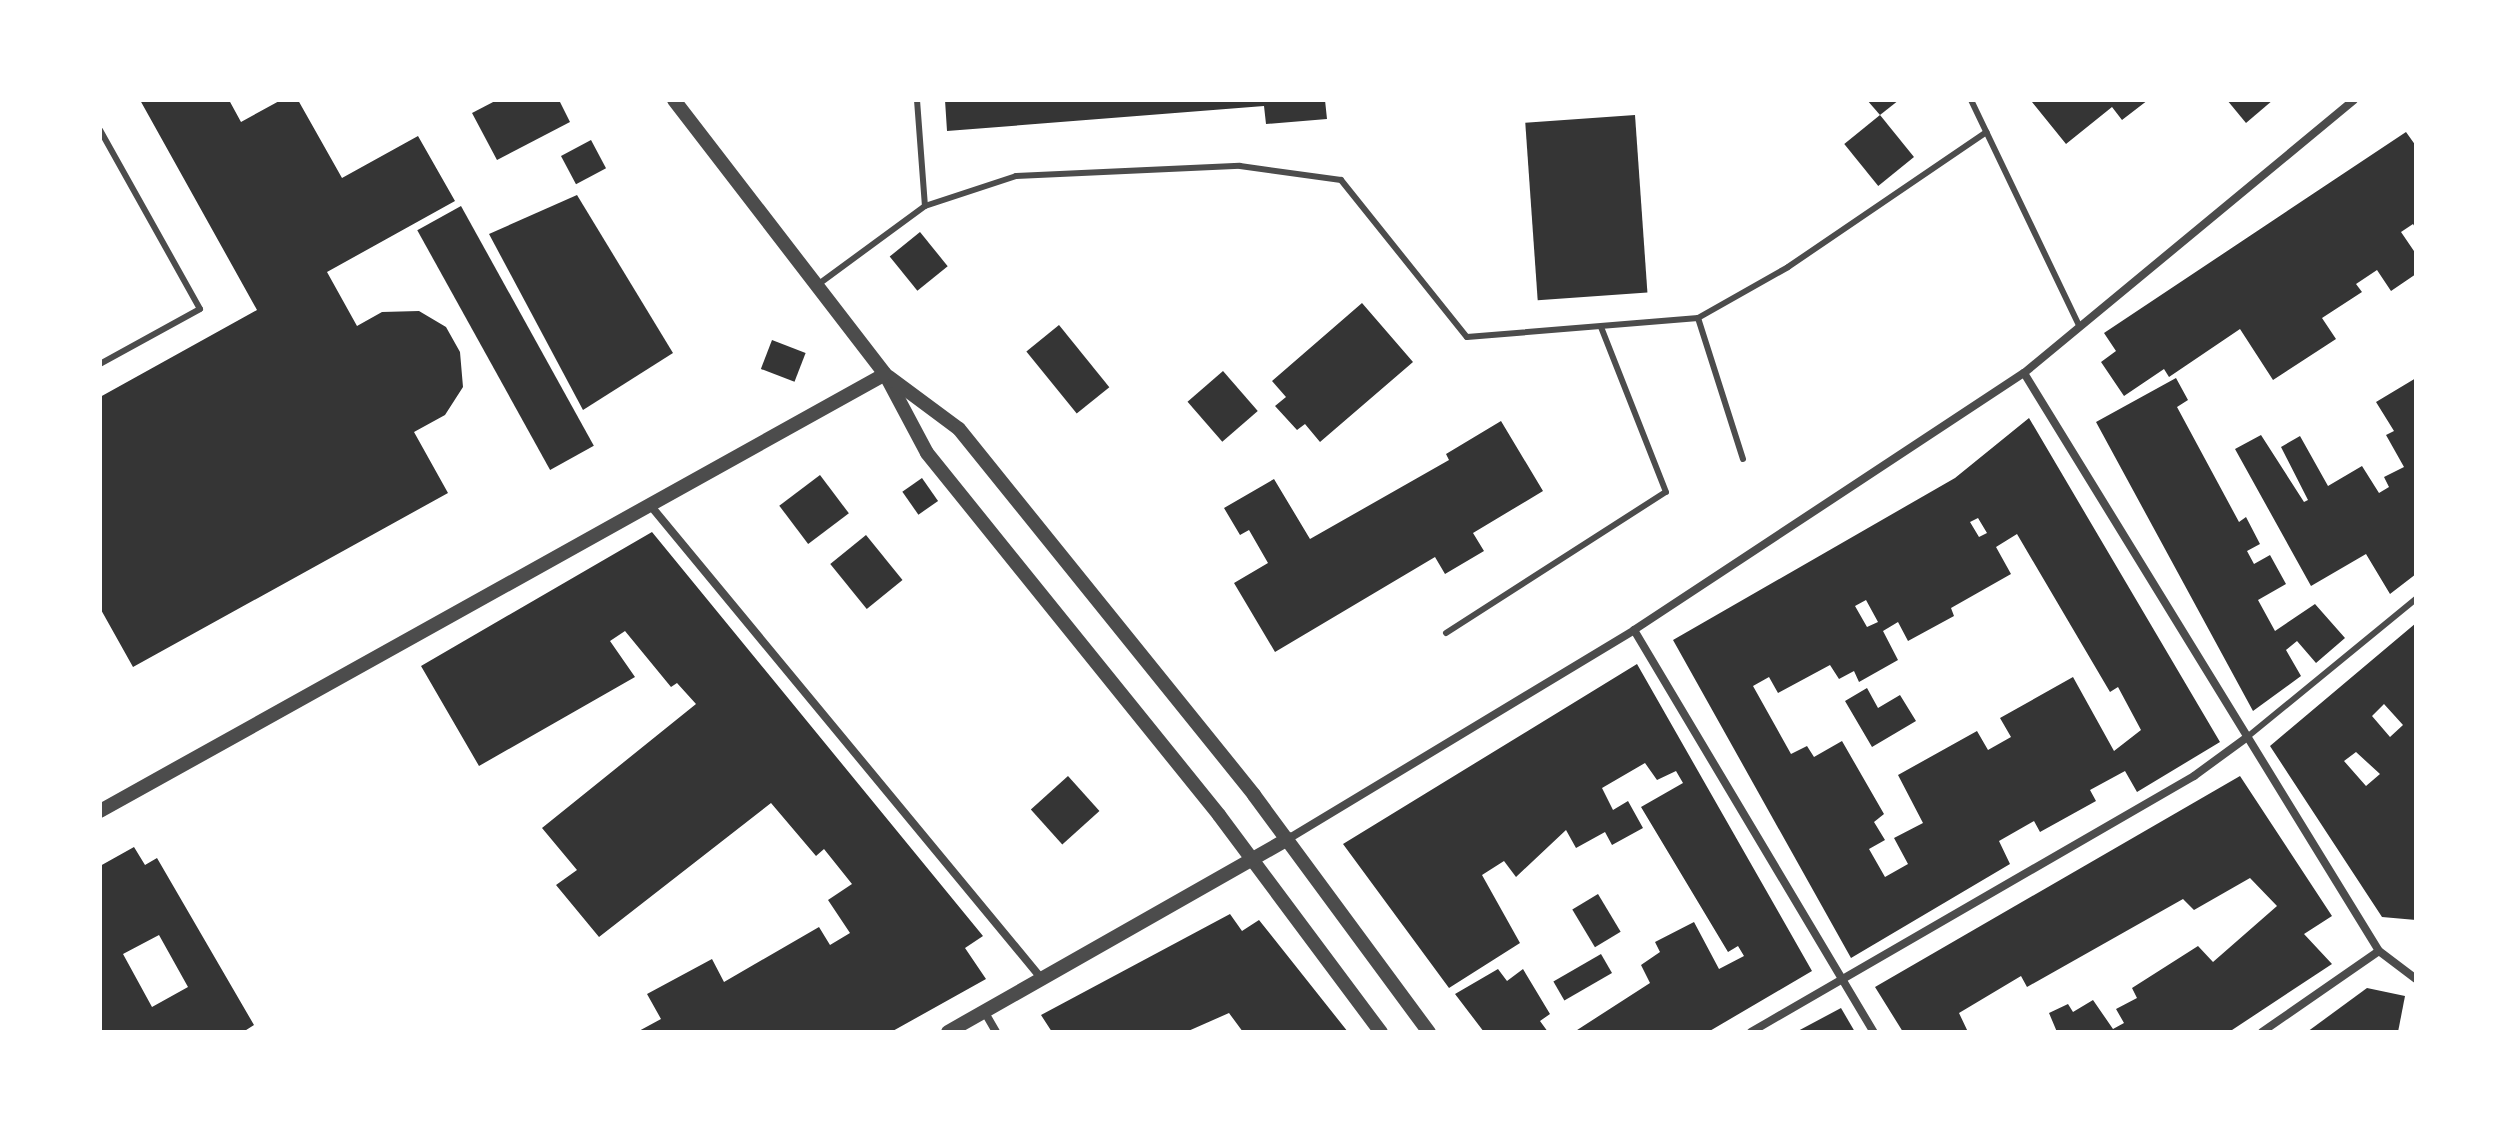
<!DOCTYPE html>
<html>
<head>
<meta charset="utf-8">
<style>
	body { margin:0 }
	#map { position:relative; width:2516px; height:1132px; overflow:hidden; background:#fff; font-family:"Alegreya Sans",sans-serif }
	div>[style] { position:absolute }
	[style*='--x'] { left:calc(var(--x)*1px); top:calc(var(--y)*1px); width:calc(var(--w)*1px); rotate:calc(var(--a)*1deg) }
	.building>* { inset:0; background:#353535; transform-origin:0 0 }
	.service>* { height:6px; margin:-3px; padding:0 3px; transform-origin:3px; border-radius:3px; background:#4c4c4c }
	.minor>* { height:8px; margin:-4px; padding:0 4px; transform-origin:4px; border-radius:4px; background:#4c4c4c }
	.tertiary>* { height:14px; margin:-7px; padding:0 7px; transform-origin:7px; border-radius:7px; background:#4c4c4c }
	span { translate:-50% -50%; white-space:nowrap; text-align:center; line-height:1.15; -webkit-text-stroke:7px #fff; paint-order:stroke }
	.frame { position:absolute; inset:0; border:102px solid #fff; pointer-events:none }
</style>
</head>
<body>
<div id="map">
	<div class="building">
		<div style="clip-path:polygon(140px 100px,229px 100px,241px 122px,281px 100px,298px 100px,342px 178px,418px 136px,455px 201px,327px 272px,357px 326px,382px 312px,419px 311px,446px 327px,460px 352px,463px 387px,445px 415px,414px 432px,448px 493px,133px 667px,100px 608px,100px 397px,257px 310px)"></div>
		<div style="clip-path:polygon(497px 100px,559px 100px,570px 122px,497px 160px,472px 113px)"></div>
		<div style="clip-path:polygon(945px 100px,1325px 100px,1327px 119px,1266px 124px,1264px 106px,947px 131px)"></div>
		<div style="clip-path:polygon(1867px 100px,1899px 100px,1880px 115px)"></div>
		<div style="clip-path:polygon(2148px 100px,2122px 120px,2112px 107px,2066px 144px,2032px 102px)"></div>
		<div style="clip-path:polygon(2227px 100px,2273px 100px,2246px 123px)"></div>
		<div style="left:1635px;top:115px;width:178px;height:110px;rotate:86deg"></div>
		<div style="left:1880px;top:115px;width:54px;height:46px;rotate:51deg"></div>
		<div style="clip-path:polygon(2406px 132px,2416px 146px,2416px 229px,2413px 224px,2401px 232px,2416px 254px,2416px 274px,2391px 291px,2377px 270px,2356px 284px,2362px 292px,2322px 318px,2336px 339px,2273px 380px,2240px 329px,2169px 377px,2164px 369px,2124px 396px,2101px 362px,2116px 351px,2104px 333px)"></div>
		<div style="left:591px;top:140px;width:32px;height:34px;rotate:62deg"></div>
		<div style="clip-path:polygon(577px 195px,673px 353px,583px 410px,489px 234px)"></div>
		<div style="left:461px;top:206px;width:274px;height:50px;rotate:61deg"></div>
		<div style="left:920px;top:232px;width:44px;height:39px;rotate:51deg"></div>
		<div style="clip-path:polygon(1362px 303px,1413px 362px,1320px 442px,1305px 424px,1297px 430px,1275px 406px,1286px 397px,1272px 381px)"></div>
		<div style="left:1059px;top:325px;width:80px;height:42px;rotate:51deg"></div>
		<div style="left:772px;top:340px;width:36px;height:31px;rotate:21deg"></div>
		<div style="left:1223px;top:371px;width:53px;height:47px;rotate:49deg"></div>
		<div style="clip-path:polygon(2176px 378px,2188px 400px,2177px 407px,2239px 522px,2246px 517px,2260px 544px,2247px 551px,2254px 564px,2270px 555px,2286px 584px,2258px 600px,2275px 631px,2315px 604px,2345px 638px,2316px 663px,2297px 641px,2286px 650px,2301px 676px,2253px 711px,2096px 422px)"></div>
		<div style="clip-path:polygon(2416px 378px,2416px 574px,2390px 594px,2366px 554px,2311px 586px,2235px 449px,2261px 435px,2304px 502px,2308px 500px,2281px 447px,2300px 436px,2328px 486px,2362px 466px,2379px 493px,2389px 487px,2384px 477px,2404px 467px,2386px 435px,2394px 431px,2376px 402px)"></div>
		<div style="clip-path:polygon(evenodd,2029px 418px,2220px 742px,2137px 792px,2125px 771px,2090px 790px,2096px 801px,2040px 832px,2034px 821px,1999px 841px,2010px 864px,1851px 958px,1673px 640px,1955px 478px,2029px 418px,1978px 518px,1987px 533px,1979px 537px,1970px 522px,1978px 518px,2029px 418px,2017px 534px,2110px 692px,2118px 687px,2141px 730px,2114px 751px,2073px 677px,2000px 718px,2011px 737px,1988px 750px,1977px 731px,1898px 775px,1923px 823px,1894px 838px,1908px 864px,1885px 877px,1869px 849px,1885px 840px,1874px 822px,1884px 814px,1842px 741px,1814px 757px,1807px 746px,1791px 754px,1753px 686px,1769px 677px,1778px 693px,1830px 665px,1839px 679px,1854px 671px,1859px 682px,1898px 660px,1883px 631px,1898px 622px,1908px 641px,1954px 616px,1951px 608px,2011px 574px,1996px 547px,2017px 534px,2029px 418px,1866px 600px,1878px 622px,1867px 627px,1855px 606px,1866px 600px)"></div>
		<div style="clip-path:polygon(1501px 421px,1543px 491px,1473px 533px,1484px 551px,1445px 574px,1435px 557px,1275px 652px,1234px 583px,1268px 563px,1249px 530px,1240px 535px,1224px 508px,1274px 479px,1310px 539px,1449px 460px,1446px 454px)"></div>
		<div style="left:820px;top:475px;width:48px;height:51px;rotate:53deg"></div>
		<div style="left:922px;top:478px;width:28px;height:24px;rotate:55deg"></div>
		<div style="clip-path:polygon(652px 532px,983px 936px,965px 948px,986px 979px,891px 1032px,637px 1032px,661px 1019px,647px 994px,712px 959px,724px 982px,819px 927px,830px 945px,850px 933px,828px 900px,852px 884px,824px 849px,816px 856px,771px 803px,599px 937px,556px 885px,577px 870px,542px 828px,696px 704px,677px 683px,671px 687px,625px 631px,610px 641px,635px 677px,479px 766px,421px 666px)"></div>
		<div style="left:866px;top:535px;width:58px;height:46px;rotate:51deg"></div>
		<div style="clip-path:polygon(evenodd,2416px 623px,2416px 920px,2382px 917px,2270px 746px,2416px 623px,2384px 704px,2403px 725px,2390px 737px,2372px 716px,2384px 704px,2416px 623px,2356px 752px,2380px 774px,2366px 786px,2344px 761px,2356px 752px)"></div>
		<div style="clip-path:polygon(1637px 664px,1812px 971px,1708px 1032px,1574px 1032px,1650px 983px,1641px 965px,1660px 952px,1655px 942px,1694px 922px,1719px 969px,1744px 956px,1738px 946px,1728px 952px,1641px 807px,1683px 783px,1676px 771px,1657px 780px,1645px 763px,1602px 788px,1613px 810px,1628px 801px,1643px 828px,1612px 845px,1605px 832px,1576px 848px,1566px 830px,1516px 877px,1504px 861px,1482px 875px,1520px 943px,1449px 988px,1343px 844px)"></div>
		<div style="clip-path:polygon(1867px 688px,1878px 708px,1900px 695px,1916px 721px,1872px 747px,1845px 701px)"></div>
		<div style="left:1068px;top:776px;width:47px;height:50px;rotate:48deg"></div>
		<div style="clip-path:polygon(2240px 776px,2332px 916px,2304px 934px,2332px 964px,2229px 1032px,2057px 1032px,2049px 1013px,2068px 1004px,2073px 1012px,2093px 1000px,2113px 1029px,2124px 1023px,2116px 1009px,2137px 998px,2132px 988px,2198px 946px,2213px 962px,2277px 906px,2250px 878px,2194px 910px,2183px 899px,2027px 987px,2021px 976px,1959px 1013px,1968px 1032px,1903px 1032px,1875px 987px)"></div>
		<div style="clip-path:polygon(evenodd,134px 847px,145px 865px,157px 858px,254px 1025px,243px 1032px,100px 1032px,100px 866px,134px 847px,159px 935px,188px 987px,152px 1007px,123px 954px,159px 935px)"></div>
		<div style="left:1598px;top:894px;width:44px;height:30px;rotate:59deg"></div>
		<div style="clip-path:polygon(1230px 914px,1242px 931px,1259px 920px,1348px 1032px,1243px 1032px,1229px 1013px,1186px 1032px,1052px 1032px,1041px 1015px)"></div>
		<div style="left:1601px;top:954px;width:22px;height:55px;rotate:60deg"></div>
		<div style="clip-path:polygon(1498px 969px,1507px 981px,1523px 969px,1550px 1014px,1540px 1021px,1548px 1032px,1484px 1032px,1455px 994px)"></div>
		<div style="clip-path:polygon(2367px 988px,2405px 996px,2398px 1032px,2307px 1032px)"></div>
		<div style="clip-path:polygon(1841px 1008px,1855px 1032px,1796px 1032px)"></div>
	</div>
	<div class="service">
		<div style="--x:917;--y:100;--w:106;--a:85.7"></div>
		<div style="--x:1971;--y:100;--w:252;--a:64.4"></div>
		<div style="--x:100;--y:130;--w:205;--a:60.8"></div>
		<div style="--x:200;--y:309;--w:114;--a:151.2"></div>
		<div style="--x:816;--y:286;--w:135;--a:-36.3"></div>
		<div style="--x:925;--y:206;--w:96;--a:-18.2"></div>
		<div style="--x:1016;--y:176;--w:224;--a:-2.6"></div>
		<div style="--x:1240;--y:166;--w:102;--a:7.9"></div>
		<div style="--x:1341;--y:180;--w:201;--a:51.3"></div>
		<div style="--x:1467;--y:337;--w:232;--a:-4.7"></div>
		<div style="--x:1698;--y:318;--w:103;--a:-29.5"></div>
		<div style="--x:1788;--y:267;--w:240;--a:-34.2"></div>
		<div style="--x:1698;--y:318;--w:148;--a:72.3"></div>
		<div style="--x:1446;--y:633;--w:261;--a:-32.7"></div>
		<div style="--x:1666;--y:492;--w:177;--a:-111.5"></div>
		<div style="--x:2246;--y:738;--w:220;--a:-39.3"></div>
	</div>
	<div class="minor">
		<div style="--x:2024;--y:373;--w:678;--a:58.44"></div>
		<div style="--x:2379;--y:951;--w:46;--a:37.1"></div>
		<div style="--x:650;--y:505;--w:615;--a:50.41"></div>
		<div style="--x:1634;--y:630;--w:468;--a:59.2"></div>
		<div style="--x:1288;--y:839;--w:404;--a:-31.1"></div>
		<div style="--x:1634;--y:630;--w:467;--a:-33.4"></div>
		<div style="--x:2024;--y:373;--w:428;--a:-39.6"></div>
		<div style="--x:984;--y:1011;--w:24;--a:60"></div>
		<div style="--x:1751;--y:1032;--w:512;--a:-30.02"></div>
		<div style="--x:2194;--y:776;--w:64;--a:-36.2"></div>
		<div style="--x:2262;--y:1032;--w:142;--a:-34.7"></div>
	</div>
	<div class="tertiary">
		<div style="--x:674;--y:100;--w:346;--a:52.4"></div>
		<div style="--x:885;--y:374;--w:89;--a:62"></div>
		<div style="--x:927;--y:453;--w:465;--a:51.1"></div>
		<div style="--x:1219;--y:815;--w:271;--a:53.3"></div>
		<div style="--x:889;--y:377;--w:87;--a:36.6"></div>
		<div style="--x:959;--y:429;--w:470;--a:51.1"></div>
		<div style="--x:1254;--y:795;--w:295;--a:53.6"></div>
		<div style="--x:100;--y:811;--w:898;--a:-29.1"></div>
		<div style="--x:948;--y:1032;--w:391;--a:-29.6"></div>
	</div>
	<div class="frame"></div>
</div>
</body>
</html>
